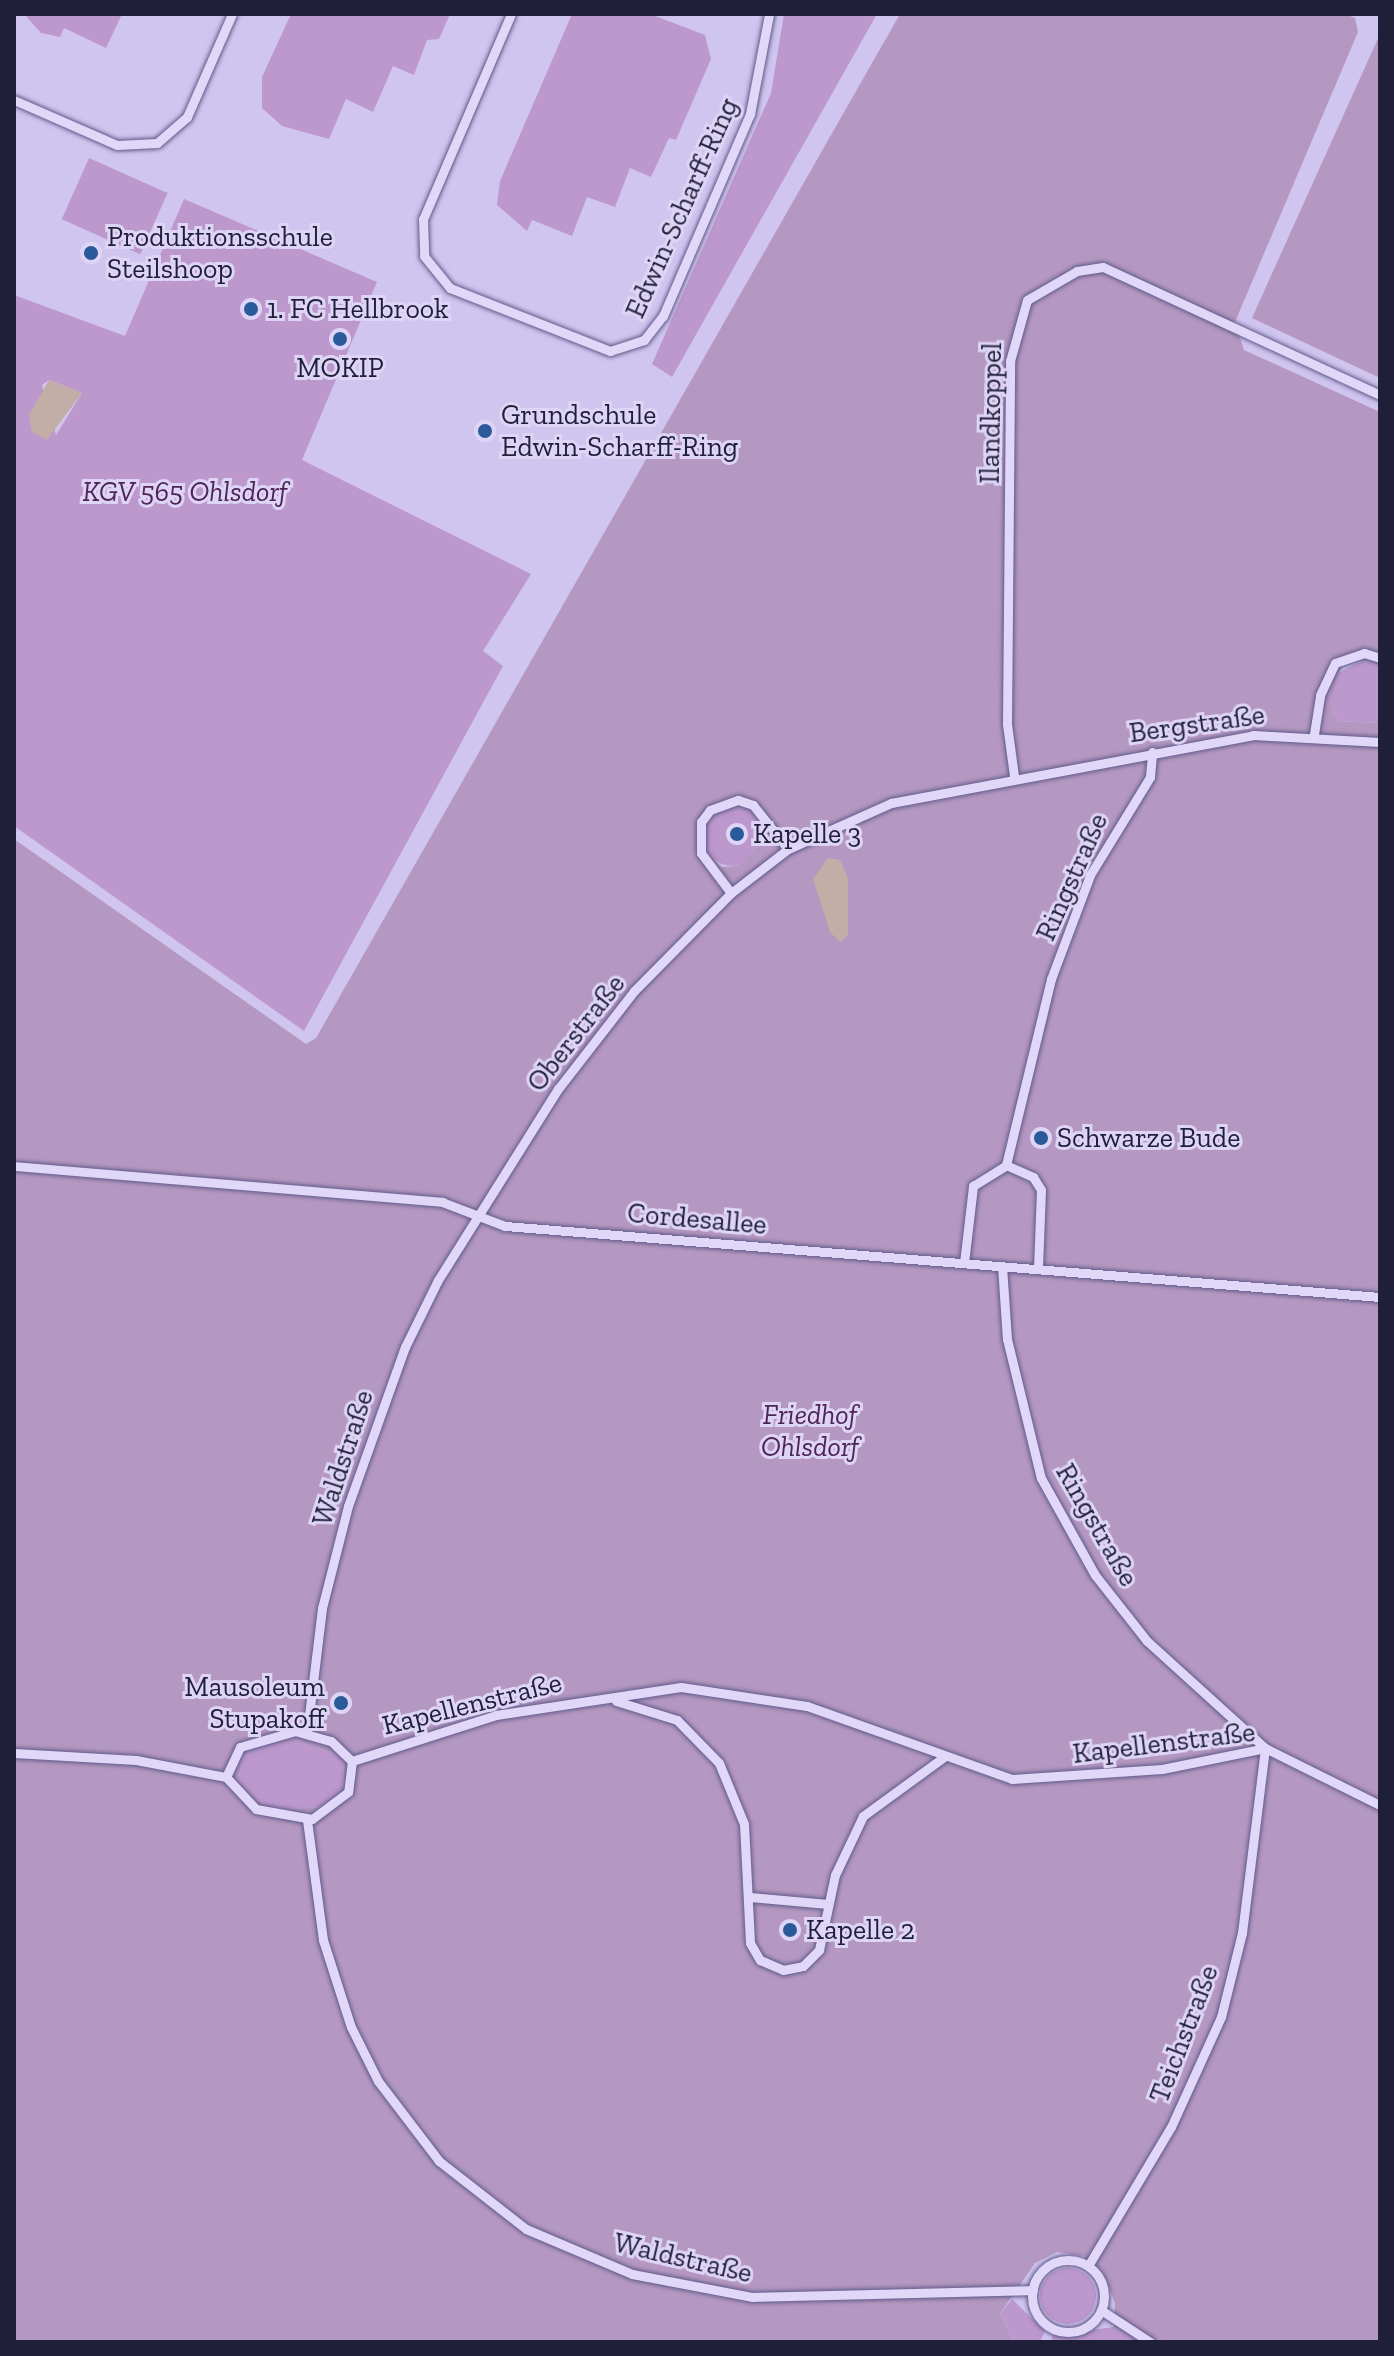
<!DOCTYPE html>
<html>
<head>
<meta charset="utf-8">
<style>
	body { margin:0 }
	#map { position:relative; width:1394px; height:2356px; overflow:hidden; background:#d0c5ef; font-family:"Zilla Slab",serif }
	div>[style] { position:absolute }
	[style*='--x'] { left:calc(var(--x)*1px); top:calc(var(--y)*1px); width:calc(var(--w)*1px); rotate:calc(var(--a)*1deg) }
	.green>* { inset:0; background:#bd98cd; transform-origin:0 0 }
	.round { border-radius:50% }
	.cemetery>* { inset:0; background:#b598c2 }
	.water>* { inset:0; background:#c2aea7 }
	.roads { filter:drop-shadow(0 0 2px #605b8a) drop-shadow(0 0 2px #605b8a) }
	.minor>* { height:9px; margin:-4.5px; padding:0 4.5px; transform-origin:4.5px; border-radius:4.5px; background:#e1d8f9 }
	.minor>.ring { margin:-4.5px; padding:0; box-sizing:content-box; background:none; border:9px solid #e1d8f9; border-radius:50% }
	.dots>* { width:22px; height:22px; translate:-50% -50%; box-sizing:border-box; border:4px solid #ded5f6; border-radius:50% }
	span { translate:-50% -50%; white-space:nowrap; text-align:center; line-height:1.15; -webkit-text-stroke:6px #ded5f6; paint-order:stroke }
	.street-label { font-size:28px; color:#201f3a }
	.poi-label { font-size:28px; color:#201f3a }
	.left { translate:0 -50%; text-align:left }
	.right { translate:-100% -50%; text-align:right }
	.park-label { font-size:28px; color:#4e2556; font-style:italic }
	.frame { position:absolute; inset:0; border:16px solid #201f3a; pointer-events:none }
</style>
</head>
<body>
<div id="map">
	<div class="green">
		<div style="clip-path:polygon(24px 14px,122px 14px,106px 48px,64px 28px,60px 37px,41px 33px)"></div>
		<div style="clip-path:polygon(291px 14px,450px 14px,439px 39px,427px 40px,414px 75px,393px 66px,373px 112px,346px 99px,329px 139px,282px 126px,262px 108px,262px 77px)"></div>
		<div style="clip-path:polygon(572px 14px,650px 14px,705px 35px,711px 59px,676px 140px,669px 138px,651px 177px,630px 168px,615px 207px,587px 197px,572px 236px,532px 220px,527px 231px,497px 205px,500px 181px)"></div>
		<div style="clip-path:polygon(784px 14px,877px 14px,672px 377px,652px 364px,771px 93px)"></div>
		<div style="left:89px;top:158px;width:86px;height:67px;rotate:24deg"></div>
		<div style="clip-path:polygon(evenodd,184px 199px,377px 282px,302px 460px,531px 574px,483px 651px,503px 666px,304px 1031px,14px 826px,14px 295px,125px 336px,184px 199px,49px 380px,82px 393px,56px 435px,42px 385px,49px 380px)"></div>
		<div style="clip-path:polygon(1364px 660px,1380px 666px,1380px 723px,1338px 721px,1329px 703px,1336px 674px)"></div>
		<div class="round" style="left:703px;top:806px;width:60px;height:60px"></div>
		<div style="clip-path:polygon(289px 1738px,343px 1757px,344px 1788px,323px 1807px,271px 1810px,238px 1782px,243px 1757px,255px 1746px)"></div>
		<div class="round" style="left:1040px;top:2268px;width:56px;height:56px"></div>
		<div style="clip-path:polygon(1012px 2299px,1045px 2331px,1040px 2342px,1014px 2342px,1000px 2314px)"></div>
		<div style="clip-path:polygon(1114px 2327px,1136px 2342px,1051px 2342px,1053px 2335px)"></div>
	</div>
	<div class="cemetery">
		<div style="clip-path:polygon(evenodd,900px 14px,1345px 14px,1355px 18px,1358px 32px,1235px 322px,1244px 350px,1380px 412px,1380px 666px,1364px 660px,1342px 666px,1329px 703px,1338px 721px,1380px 723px,1380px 2342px,1136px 2342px,1114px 2327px,1115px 2303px,1103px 2273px,1084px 2256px,1057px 2252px,1035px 2263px,1000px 2314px,1014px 2342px,14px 2342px,14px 839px,306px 1044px,316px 1038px,900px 14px,736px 806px,758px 817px,765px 840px,738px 866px,721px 867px,704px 849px,704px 828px,714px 814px,736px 806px,900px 14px,289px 1738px,343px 1757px,344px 1787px,323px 1807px,271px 1810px,238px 1782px,243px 1757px,255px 1746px,289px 1738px)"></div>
		<div style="clip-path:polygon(1380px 34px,1380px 378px,1252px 318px)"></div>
	</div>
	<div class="water">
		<div style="clip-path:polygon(49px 380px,82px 393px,47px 440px,32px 432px,29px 415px)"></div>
		<div style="clip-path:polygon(828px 858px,840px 860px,848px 879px,848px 935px,840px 942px,830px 932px,813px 879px)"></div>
	</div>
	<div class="roads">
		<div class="minor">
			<div style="--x:511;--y:14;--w:223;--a:113.2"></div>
			<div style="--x:423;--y:219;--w:37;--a:88"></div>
			<div style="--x:424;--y:256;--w:41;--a:50.9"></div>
			<div style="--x:450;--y:288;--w:172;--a:21.5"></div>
			<div style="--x:610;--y:351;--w:36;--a:-18"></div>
			<div style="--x:644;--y:340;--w:31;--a:-52"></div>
			<div style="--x:663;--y:316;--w:220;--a:-66.7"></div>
			<div style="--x:750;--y:114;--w:102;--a:-79.2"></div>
			<div style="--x:14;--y:100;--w:112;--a:23.6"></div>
			<div style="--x:117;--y:145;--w:40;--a:-2.9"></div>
			<div style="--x:157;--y:143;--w:40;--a:-41"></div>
			<div style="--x:187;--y:117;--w:112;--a:-66.4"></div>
			<div style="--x:1314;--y:734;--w:39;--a:-81"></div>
			<div style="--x:1320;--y:695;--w:35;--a:-65"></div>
			<div style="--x:1335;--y:663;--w:31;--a:-19"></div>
			<div style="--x:1364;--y:653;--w:17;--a:17"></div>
			<div style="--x:1014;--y:776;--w:52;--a:-97.7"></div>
			<div style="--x:1007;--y:724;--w:363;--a:-89.5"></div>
			<div style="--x:1010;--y:361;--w:63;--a:-74.4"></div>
			<div style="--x:1027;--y:300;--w:58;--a:-30.1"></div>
			<div style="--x:1077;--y:271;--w:26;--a:-9"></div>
			<div style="--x:1103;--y:267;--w:305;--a:24.8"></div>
			<div style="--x:731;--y:893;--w:50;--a:-126.9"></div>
			<div style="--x:701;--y:853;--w:31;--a:-90"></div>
			<div style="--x:701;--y:822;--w:15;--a:-53"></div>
			<div style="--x:710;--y:810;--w:30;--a:-20"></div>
			<div style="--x:738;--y:800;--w:16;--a:18"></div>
			<div style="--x:753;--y:805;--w:56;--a:51.5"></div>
			<div style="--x:1006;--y:1165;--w:191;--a:-76.4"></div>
			<div style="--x:1051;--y:979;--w:111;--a:-69.4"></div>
			<div style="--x:1090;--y:875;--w:115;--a:-58.5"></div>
			<div style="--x:1150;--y:777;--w:25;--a:-85"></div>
			<div style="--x:14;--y:1166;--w:430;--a:4.8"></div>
			<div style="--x:442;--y:1202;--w:67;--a:20.9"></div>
			<div style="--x:505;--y:1226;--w:878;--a:4.64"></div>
			<div style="--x:964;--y:1263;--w:78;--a:-83.3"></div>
			<div style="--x:973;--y:1186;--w:39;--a:-32"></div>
			<div style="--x:1006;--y:1165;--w:30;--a:24"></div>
			<div style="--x:1033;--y:1177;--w:15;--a:58"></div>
			<div style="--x:1041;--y:1190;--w:79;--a:92.2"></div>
			<div style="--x:1002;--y:1266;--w:73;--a:86.1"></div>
			<div style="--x:1007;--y:1339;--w:143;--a:76.3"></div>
			<div style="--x:1041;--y:1478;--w:111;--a:60.9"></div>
			<div style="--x:1095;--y:1575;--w:84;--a:51.8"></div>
			<div style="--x:1147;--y:1641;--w:159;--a:42.2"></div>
			<div style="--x:1265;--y:1748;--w:128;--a:26.4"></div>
			<div style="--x:616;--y:1701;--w:64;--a:17.3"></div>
			<div style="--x:677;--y:1720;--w:60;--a:45.7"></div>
			<div style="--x:719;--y:1763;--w:66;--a:67.7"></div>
			<div style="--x:744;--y:1824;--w:119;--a:87.1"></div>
			<div style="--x:750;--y:1943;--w:20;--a:60"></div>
			<div style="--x:760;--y:1960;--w:25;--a:23"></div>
			<div style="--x:783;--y:1970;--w:20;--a:-11"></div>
			<div style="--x:803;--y:1966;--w:23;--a:-45"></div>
			<div style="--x:819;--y:1950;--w:77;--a:-78"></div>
			<div style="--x:835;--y:1875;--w:65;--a:-64.6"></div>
			<div style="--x:863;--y:1816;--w:100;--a:-36.1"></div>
			<div style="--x:295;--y:1731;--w:37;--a:16"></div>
			<div style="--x:331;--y:1741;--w:29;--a:44"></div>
			<div style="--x:352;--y:1761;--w:31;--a:97"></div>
			<div style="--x:348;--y:1792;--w:45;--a:143.1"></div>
			<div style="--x:312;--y:1819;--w:57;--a:-169.9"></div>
			<div style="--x:256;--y:1809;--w:44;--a:-133.2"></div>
			<div style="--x:226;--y:1777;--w:33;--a:-65"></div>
			<div style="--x:240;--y:1747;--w:57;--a:-16.2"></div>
			<div style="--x:307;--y:1732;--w:125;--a:-83.1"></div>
			<div style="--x:322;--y:1608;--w:105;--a:-75.7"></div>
			<div style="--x:348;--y:1506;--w:169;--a:-70.3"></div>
			<div style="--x:405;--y:1347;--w:75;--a:-63.8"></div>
			<div style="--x:438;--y:1280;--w:226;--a:-57.9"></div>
			<div style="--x:558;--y:1089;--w:124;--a:-52.2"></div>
			<div style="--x:634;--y:991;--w:138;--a:-45.3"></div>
			<div style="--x:731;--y:893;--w:72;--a:-37.7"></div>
			<div style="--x:788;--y:849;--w:113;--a:-24.1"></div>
			<div style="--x:891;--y:803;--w:368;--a:-10.6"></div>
			<div style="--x:1253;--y:735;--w:127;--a:3.2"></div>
			<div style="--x:14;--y:1753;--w:122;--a:3.3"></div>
			<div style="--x:136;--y:1760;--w:92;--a:10.7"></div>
			<div style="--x:352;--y:1761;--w:151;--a:-17.7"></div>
			<div style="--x:496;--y:1715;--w:187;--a:-8.6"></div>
			<div style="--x:681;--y:1687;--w:127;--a:8.6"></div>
			<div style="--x:807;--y:1706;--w:218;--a:19.6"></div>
			<div style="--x:1012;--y:1779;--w:150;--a:-3.8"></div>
			<div style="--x:1162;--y:1769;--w:105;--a:-11.5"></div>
			<div style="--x:307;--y:1820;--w:121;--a:82.4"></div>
			<div style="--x:323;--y:1940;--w:91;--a:72.2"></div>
			<div style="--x:351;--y:2027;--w:60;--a:63.4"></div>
			<div style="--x:378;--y:2081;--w:101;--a:52.7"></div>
			<div style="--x:439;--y:2161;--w:110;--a:38"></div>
			<div style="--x:526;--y:2229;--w:115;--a:23"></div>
			<div style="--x:632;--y:2274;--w:123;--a:10.8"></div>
			<div style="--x:753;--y:2297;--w:280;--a:-1.4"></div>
			<div style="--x:750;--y:1897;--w:78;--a:5.1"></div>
			<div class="ring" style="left:1032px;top:2260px;width:63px;height:63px"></div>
			<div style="--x:1088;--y:2266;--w:162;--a:-59.2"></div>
			<div style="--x:1171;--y:2127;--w:121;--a:-65.6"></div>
			<div style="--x:1221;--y:2017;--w:87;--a:-76"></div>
			<div style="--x:1242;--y:1933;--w:186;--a:-82.9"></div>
			<div style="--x:1101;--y:2310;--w:59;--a:33.1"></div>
		</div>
	</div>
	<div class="dots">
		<div style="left:91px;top:253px;background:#2a5a99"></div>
		<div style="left:251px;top:309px;background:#2a5a99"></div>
		<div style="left:340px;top:339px;background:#2a5a99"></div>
		<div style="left:485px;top:431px;background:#2a5a99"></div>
		<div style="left:737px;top:834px;background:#2a5a99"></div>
		<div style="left:1041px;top:1138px;background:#2a5a99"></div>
		<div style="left:341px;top:1703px;background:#2a5a99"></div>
		<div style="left:790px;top:1930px;background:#2a5a99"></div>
	</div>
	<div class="street-label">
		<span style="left:682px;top:208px;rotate:-66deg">Edwin-Scharff-Ring</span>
		<span style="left:991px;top:413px;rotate:-89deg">Ilandkoppel</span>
		<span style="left:1197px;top:724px;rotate:-8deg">Bergstraße</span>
		<span style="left:1072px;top:877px;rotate:-66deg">Ringstraße</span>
		<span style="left:576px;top:1033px;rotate:-52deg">Oberstraße</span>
		<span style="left:697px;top:1219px;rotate:5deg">Cordesallee</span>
		<span style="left:343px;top:1458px;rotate:-72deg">Waldstraße</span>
		<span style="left:1097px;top:1525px;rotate:60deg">Ringstraße</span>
		<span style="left:472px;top:1704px;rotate:-14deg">Kapellenstraße</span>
		<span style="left:1164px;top:1743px;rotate:-7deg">Kapellenstraße</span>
		<span style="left:1184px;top:2034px;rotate:-69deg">Teichstraße</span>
		<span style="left:683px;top:2258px;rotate:13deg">Waldstraße</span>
	</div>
	<div class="poi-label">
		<span class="left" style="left:107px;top:253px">Produktionsschule<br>Steilshoop</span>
		<span class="left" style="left:267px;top:309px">1. FC Hellbrook</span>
		<span style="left:340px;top:368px">MOKIP</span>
		<span class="left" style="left:501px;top:431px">Grundschule<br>Edwin-Scharff-Ring</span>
		<span class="left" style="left:753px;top:834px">Kapelle 3</span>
		<span class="left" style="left:1057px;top:1138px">Schwarze Bude</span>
		<span class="right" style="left:325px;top:1703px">Mausoleum<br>Stupakoff</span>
		<span class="left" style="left:806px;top:1930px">Kapelle 2</span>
	</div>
	<div class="park-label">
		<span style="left:185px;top:492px">KGV 565 Ohlsdorf</span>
		<span style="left:810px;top:1431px">Friedhof<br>Ohlsdorf</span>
	</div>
	<div class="frame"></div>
</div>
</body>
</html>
